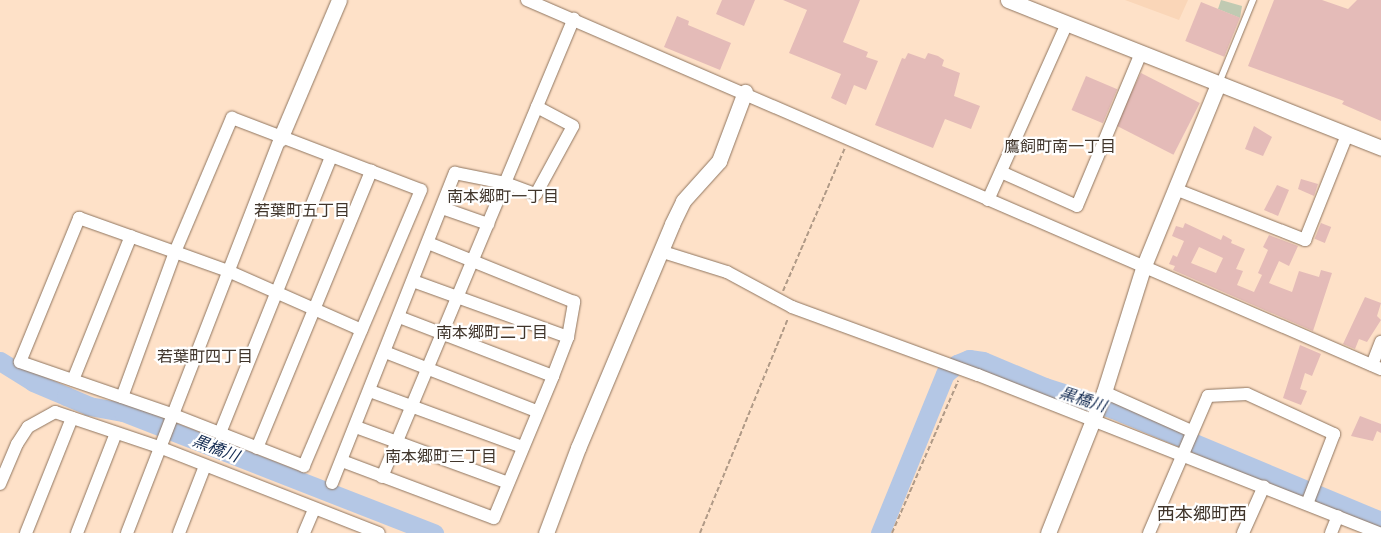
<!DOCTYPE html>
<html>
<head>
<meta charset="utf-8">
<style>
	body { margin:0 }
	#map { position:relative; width:1381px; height:533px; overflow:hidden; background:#fee1c8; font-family:Ubuntu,"Noto Sans JP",sans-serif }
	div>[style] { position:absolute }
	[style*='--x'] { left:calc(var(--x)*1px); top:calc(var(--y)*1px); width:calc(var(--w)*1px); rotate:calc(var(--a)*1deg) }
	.built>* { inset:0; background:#fad6b8 }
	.green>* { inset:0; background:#c0cab2 }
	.river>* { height:19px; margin:-9.5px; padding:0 9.5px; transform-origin:9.5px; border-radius:9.5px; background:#b4c7e5 }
	.building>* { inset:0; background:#e4bbb8; transform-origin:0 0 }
	.path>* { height:2px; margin-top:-1px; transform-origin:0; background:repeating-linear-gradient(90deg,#b09a87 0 5px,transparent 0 7.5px) }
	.roads { filter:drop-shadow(0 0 1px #8f755f) drop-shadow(0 0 1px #8f755f) }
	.service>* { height:6px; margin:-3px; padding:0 3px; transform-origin:3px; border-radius:3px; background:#fff }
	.minor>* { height:12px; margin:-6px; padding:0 6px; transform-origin:6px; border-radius:6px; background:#fff }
	.tertiary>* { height:15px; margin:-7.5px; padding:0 7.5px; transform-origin:7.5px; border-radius:7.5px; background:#fff }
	span { translate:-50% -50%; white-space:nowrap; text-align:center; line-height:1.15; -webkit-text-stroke:4.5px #fff; paint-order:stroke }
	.neighbourhood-label { font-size:16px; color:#41362c }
	.water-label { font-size:16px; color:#10284f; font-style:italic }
	.quarter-label { font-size:18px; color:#41362c }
</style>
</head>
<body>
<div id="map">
	<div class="built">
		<div style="clip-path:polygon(1125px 0,1188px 0,1179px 20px)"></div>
	</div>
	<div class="green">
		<div style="clip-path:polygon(1221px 0,1242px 6px,1240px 18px,1218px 9px)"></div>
	</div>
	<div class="river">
		<div style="--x:0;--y:361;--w:39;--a:32"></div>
		<div style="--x:33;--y:382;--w:36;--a:23"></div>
		<div style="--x:66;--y:396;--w:25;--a:23"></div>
		<div style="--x:89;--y:406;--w:35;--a:10"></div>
		<div style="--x:123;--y:412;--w:334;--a:21.3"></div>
		<div style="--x:880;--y:533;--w:172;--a:-67.8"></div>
		<div style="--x:945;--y:374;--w:16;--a:-40"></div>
		<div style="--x:957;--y:364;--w:13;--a:-23"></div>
		<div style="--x:969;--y:359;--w:14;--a:8"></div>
		<div style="--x:983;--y:361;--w:67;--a:22.8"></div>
		<div style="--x:1045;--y:387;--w:71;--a:17.9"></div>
		<div style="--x:1113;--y:409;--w:290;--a:22.7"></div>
	</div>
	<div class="building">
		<div style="clip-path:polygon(722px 0,755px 0,744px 26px,716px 14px)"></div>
		<div style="clip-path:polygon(783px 0,860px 0,843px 42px,868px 52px,866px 57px,878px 61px,866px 90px,854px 85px,846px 105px,831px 98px,841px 74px,789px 53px,807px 10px)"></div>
		<div style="clip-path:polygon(1274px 0,1322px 0,1348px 9px,1357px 0,1381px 0,1381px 121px,1342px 104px,1344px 101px,1248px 66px)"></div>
		<div style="left:1201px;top:2px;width:42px;height:42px;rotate:22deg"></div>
		<div style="clip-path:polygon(677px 16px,689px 21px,688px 25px,731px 43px,720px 70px,664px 47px)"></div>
		<div style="clip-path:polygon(908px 53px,925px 59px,928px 53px,938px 56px,944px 60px,942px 66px,960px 73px,954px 96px,980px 106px,971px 129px,945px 119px,933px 148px,875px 125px,902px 58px,905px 59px)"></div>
		<div style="left:1141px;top:73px;width:66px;height:58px;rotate:27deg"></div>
		<div style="left:1086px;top:76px;width:34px;height:37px;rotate:23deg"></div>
		<div style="clip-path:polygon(1254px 126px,1272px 137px,1263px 156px,1245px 149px)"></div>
		<div style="clip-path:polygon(1301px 179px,1318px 184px,1314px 196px,1298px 189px)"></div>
		<div style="clip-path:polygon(1277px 185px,1289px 190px,1278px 216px,1264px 210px)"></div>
		<div style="clip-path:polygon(evenodd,1185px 223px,1221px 240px,1223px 235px,1232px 240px,1231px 243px,1245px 249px,1236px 269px,1243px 271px,1237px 285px,1254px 292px,1262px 275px,1258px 273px,1268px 250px,1263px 247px,1269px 235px,1298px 246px,1289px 266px,1279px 261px,1269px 283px,1292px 292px,1299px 271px,1319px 277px,1321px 270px,1332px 273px,1313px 331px,1173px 270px,1175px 266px,1169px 264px,1173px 255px,1177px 257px,1184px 241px,1172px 236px,1176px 226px,1183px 228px,1185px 223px,1199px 247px,1223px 258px,1216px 273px,1191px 263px,1199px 247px)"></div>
		<div style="left:1321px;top:223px;width:11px;height:17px;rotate:22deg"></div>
		<div style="clip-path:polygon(1365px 297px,1381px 303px,1377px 316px,1381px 320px,1367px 342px,1359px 339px,1355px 349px,1343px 344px)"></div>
		<div style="clip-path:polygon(1300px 345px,1321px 354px,1312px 376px,1305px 373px,1300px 389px,1307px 391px,1301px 405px,1283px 398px)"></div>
		<div style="clip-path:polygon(1360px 416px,1381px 424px,1381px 433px,1377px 431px,1373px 441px,1351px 436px)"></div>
	</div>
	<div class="path">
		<div style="--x:783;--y:291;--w:156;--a:-66.6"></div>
		<div style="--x:700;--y:533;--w:232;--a:-67.7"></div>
		<div style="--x:892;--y:533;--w:166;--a:-66.5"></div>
	</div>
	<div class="roads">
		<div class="service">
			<div style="--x:1219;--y:83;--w:90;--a:-67.7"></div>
		</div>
		<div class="minor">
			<div style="--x:527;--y:0;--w:930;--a:23.37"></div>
			<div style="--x:232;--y:118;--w:202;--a:20.9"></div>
			<div style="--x:421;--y:190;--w:300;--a:113"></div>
			<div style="--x:304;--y:466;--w:140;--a:-158.6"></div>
			<div style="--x:174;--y:415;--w:163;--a:-161"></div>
			<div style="--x:20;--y:362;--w:156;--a:-67.7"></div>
			<div style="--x:79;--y:218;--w:102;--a:19.5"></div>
			<div style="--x:175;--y:252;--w:146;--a:-67"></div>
			<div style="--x:1001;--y:172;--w:83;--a:24.1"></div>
			<div style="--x:1077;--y:206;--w:166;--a:-67.3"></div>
			<div style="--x:1175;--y:189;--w:140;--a:21.4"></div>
			<div style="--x:1305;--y:240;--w:113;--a:-68.2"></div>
			<div style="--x:988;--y:200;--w:194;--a:-65.9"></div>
			<div style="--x:442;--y:208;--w:49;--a:19.2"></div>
			<div style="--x:663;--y:252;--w:67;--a:17.4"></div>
			<div style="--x:727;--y:272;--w:74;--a:28.3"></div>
			<div style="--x:792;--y:307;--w:198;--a:20.1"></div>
			<div style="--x:978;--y:375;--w:431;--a:21.5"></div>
			<div style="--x:413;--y:281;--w:165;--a:19.9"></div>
			<div style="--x:399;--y:317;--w:165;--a:21"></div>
			<div style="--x:385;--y:352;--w:162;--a:21.3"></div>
			<div style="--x:1372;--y:365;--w:25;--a:-69"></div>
			<div style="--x:73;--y:380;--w:155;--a:-68.1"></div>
			<div style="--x:370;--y:391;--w:162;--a:20.2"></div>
			<div style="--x:1104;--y:392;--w:95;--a:24.1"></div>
			<div style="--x:122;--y:397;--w:154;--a:-69.9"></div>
			<div style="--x:175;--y:252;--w:56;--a:19.7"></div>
			<div style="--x:228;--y:271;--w:146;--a:23.8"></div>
			<div style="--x:356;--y:427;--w:162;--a:20.2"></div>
			<div style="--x:220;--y:433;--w:297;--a:-68.1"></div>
			<div style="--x:257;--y:448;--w:300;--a:-67.6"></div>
			<div style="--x:342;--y:461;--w:162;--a:20.6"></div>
			<div style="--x:494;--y:518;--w:154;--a:-67.4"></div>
			<div style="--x:553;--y:376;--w:42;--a:-69"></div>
			<div style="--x:568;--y:337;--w:36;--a:-80"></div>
			<div style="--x:574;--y:302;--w:157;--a:-158"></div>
			<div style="--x:382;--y:477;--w:497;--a:-67.3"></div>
			<div style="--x:332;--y:483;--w:334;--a:-68.4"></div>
			<div style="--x:455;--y:173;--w:51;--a:11.3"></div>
			<div style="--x:505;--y:183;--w:33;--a:20"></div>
			<div style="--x:536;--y:194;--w:77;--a:-61.4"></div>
			<div style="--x:573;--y:126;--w:41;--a:-152.2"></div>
			<div style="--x:0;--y:484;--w:43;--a:-67"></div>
			<div style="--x:17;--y:444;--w:20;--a:-57"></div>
			<div style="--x:28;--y:427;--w:31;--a:-29"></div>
			<div style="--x:55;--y:412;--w:110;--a:18.6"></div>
			<div style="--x:159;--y:447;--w:236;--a:21.4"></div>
			<div style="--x:26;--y:533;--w:124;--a:-68.2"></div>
			<div style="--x:77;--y:533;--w:107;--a:-68.7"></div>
			<div style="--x:127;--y:533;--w:423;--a:-68.8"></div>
			<div style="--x:179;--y:533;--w:72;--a:-68.8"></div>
			<div style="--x:304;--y:533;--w:25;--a:-67"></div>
			<div style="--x:1149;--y:533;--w:149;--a:-66.7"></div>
			<div style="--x:1208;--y:396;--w:39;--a:-3"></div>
			<div style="--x:1247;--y:394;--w:96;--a:24.7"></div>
			<div style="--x:1334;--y:434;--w:75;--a:111.1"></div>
			<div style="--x:1243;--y:533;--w:51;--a:-65.9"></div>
			<div style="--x:1331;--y:533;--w:18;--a:-68"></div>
		</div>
		<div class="tertiary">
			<div style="--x:1008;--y:0;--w:401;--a:21.6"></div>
			<div style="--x:280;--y:139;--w:151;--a:-67"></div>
			<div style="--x:546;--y:533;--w:91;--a:-69.4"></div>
			<div style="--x:578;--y:448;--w:243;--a:-67.2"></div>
			<div style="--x:672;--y:224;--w:25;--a:-64"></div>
			<div style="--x:683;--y:201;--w:54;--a:-48"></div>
			<div style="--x:719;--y:161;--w:74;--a:-69.4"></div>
			<div style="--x:1048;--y:533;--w:152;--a:-68.3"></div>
			<div style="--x:1104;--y:392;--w:130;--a:-72.5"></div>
			<div style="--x:1143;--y:268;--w:199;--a:-67.8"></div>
		</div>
	</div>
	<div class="neighbourhood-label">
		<span style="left:1060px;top:146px">鷹飼町南一丁目</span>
		<span style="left:503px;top:196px">南本郷町一丁目</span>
		<span style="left:302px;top:210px">若葉町五丁目</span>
		<span style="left:492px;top:332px">南本郷町二丁目</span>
		<span style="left:205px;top:356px">若葉町四丁目</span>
		<span style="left:441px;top:456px">南本郷町三丁目</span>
	</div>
	<div class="water-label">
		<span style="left:1083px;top:399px;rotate:18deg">黒橋川</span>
		<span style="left:216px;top:448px;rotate:21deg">黒橋川</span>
	</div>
	<div class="quarter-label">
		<span style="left:1202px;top:513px">西本郷町西</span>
	</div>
</div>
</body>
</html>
